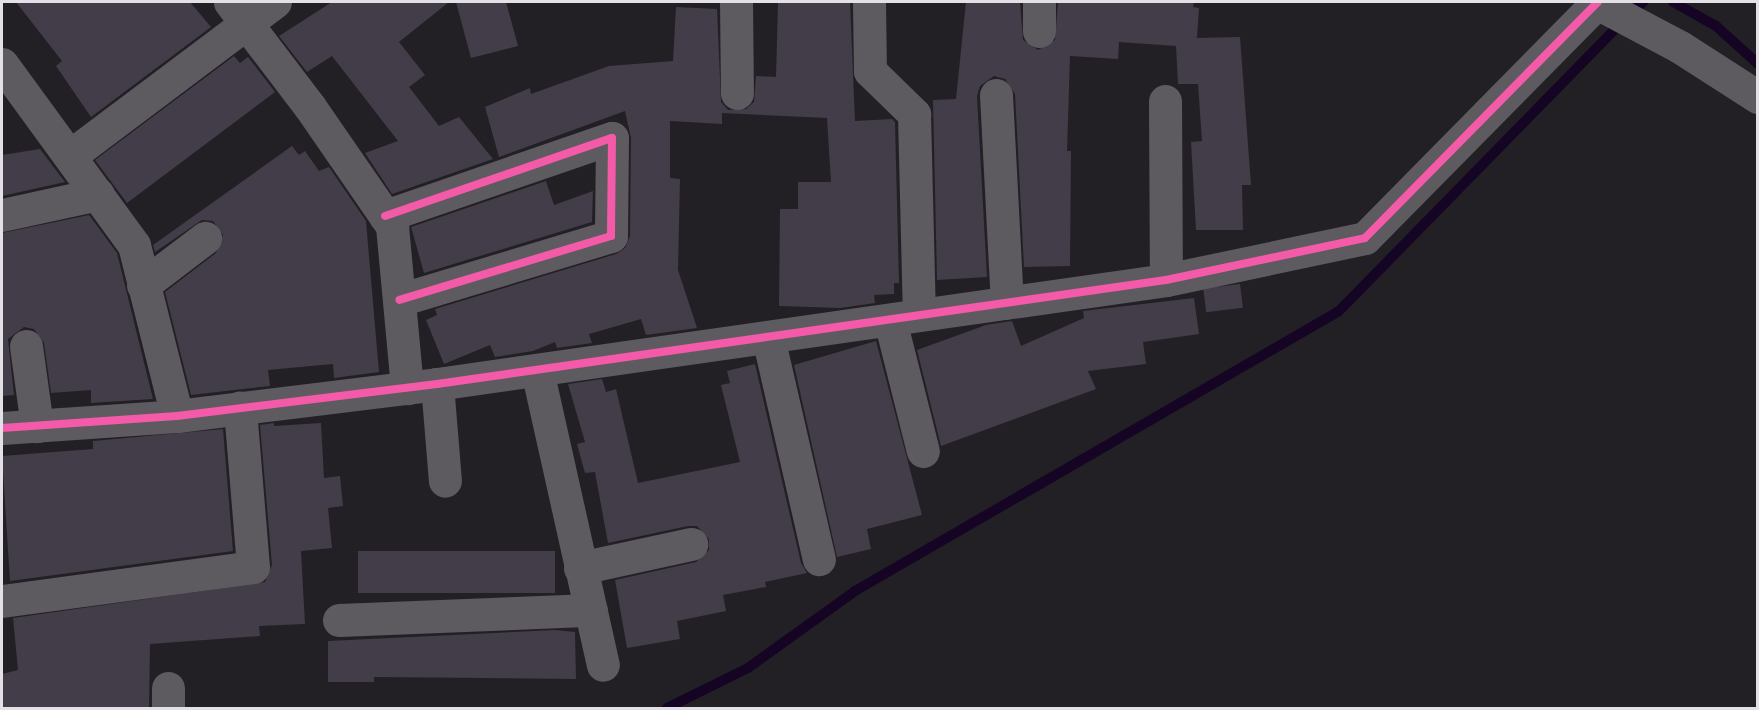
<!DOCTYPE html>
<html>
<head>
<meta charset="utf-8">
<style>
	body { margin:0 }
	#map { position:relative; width:1759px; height:710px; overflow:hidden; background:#222025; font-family:"Exo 2",sans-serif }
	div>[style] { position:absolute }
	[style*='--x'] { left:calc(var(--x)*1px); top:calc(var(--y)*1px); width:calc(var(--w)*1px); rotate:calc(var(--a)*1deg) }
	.stream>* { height:10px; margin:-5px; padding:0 5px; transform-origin:5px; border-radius:5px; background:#150424 }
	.building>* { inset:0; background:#423d48; transform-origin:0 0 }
	.minor>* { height:33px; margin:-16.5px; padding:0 16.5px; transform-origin:16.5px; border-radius:16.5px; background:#5d5a60 }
	.cycleway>* { height:8px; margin:-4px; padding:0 4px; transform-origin:4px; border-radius:4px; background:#f35aa7 }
	span { translate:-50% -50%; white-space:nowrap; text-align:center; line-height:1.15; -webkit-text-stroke:6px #221f26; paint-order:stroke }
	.frame { position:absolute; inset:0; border:3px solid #e3e1e5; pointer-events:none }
</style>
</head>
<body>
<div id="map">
	<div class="stream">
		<div style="--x:1673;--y:2;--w:49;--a:29.2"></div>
		<div style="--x:1716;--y:26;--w:57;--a:42.1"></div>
		<div style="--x:1632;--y:13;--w:16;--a:-45"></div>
		<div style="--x:667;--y:708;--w:90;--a:-26.3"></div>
		<div style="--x:748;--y:668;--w:132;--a:-35.7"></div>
		<div style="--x:855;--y:591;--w:559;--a:-30.05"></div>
		<div style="--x:1339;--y:311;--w:399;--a:-45.6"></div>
	</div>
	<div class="building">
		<div style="clip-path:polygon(16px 2px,190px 2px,211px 27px,91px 117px,56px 66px,62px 61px)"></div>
		<div style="clip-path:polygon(332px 2px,449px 2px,399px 42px,425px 75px,409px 87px,439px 126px,459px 117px,493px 159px,392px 194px,365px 153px,398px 141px,332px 56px,307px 72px,279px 36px)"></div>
		<div style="clip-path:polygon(456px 2px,506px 2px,518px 46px,471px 58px)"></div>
		<div style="clip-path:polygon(778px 2px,850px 2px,855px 121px,892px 119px,895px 122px,899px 283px,894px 283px,894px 294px,874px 295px,875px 303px,840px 308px,779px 306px,780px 209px,798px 209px,798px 182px,831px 182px,827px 118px,722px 113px,722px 124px,670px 121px,670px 178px,680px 179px,678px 270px,697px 328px,646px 335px,641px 319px,589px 334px,592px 343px,557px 348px,555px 342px,533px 351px,495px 357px,490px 345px,444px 364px,426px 320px,437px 315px,435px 309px,616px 254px,625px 248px,630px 236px,631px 138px,625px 111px,499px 157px,485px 107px,530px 88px,531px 94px,609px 66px,673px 61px,676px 7px,717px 9px,721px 102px,728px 110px,746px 109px,754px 102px,756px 76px,776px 77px)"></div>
		<div style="clip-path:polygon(966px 2px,1020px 2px,1023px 40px,1038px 50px,1055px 40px,1058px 2px,1194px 2px,1193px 7px,1199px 8px,1197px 38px,1240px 37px,1251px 185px,1242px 185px,1243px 230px,1196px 230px,1191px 142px,1202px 141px,1198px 84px,1178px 84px,1176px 46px,1119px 42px,1118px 59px,1070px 56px,1067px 151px,1071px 151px,1070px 266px,1024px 267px,1015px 94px,1005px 79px,994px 76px,980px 86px,977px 96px,987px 277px,937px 280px,933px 100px,956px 99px)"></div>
		<div style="clip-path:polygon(234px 56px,240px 63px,248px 57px,275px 92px,127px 203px,95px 160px)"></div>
		<div style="clip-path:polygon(292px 146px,299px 155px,305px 151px,319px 171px,329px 167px,366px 221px,379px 372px,334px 378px,333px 364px,268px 370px,270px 386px,191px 395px,165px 292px,216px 253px,223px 235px,213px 221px,202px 220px,155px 252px,153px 245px)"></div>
		<div style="clip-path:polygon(40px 149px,65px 182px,2px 196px,2px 155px)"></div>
		<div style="clip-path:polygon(546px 181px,554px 205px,593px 191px,592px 222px,424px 273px,411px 227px)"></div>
		<div style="clip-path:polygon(89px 215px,117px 253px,153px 399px,91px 403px,91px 390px,51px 393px,44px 343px,34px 329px,24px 327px,8px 339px,14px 395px,2px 396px,2px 233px)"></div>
		<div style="left:1240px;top:284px;width:24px;height:37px;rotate:83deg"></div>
		<div style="clip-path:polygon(1194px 298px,1199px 334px,1143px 342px,1146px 364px,1088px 371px,1096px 389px,941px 446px,917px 350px,986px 325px,1012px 321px,1021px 346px,1084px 318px,1083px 311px)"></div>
		<div style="clip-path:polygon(876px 341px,922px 515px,867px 529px,871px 549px,837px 557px,794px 365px)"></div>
		<div style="clip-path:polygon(755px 364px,801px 563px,807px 573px,765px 582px,766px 587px,723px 595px,726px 611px,677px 621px,680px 639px,627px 648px,615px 580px,696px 562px,709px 550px,709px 539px,697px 526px,688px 526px,608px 543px,595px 472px,585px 473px,577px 444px,585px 442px,568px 384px,602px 379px,606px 392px,616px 389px,638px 483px,740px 462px,721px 385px,730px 383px,727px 371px)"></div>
		<div style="clip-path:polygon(274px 423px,274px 426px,321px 423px,324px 478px,340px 476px,343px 506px,328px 508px,332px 548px,301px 551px,305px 624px,259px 626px,260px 636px,150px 644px,149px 708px,2px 708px,2px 674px,18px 670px,13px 618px,265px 582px,272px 565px,260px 425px)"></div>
		<div style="clip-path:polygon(223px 429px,233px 551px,10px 581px,2px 456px,93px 449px,93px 441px)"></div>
		<div style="left:555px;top:551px;width:42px;height:197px;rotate:90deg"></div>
		<div style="clip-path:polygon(555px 630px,575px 632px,576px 679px,374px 677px,374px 682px,328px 682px,328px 641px)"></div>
	</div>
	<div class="minor">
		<div style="--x:230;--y:2;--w:132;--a:52.7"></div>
		<div style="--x:310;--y:107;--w:145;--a:55.4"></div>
		<div style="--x:392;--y:226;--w:163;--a:84.7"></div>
		<div style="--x:736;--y:2;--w:91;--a:89.4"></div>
		<div style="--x:869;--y:2;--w:69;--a:89.2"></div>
		<div style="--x:870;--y:71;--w:62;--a:44.3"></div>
		<div style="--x:914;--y:114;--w:201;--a:88.6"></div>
		<div style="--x:1039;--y:2;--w:29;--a:90"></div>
		<div style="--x:1595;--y:2;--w:96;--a:27.9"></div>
		<div style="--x:1680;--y:47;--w:93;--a:32.7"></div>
		<div style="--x:2;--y:64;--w:224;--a:53.9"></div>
		<div style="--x:134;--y:245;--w:176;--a:75.9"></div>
		<div style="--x:996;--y:95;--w:208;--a:87"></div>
		<div style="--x:1165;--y:101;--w:179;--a:89.7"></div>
		<div style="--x:71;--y:155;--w:255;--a:-36.9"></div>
		<div style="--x:2;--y:215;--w:98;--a:-12.3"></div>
		<div style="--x:385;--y:216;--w:240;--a:-19"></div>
		<div style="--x:612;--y:138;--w:98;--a:90.6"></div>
		<div style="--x:611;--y:236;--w:221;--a:163.2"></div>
		<div style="--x:143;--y:285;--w:78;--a:-37.2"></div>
		<div style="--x:890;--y:320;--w:135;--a:75.9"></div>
		<div style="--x:768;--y:337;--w:228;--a:77.1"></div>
		<div style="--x:26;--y:346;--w:81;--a:82.2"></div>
		<div style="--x:537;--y:370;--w:302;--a:77.4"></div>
		<div style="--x:437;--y:384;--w:97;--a:85.3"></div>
		<div style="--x:2;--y:428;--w:175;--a:-3.9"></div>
		<div style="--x:177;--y:416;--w:262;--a:-7"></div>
		<div style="--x:437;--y:384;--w:736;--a:-8.12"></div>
		<div style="--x:1166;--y:280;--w:203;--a:-11.9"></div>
		<div style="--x:1365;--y:238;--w:332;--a:-45.4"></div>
		<div style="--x:580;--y:568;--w:114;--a:-12.2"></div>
		<div style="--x:2;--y:601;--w:253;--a:-7.7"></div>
		<div style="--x:253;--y:567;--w:160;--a:-94.7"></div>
		<div style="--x:339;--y:620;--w:252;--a:-2.3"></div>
		<div style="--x:168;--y:688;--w:20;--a:90"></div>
	</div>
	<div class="cycleway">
		<div style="--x:385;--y:216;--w:240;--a:-19"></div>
		<div style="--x:612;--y:138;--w:98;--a:90.6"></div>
		<div style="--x:611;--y:236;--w:221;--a:163.2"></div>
		<div style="--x:2;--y:428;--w:175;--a:-3.9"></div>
		<div style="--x:177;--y:416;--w:262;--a:-7"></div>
		<div style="--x:437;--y:384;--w:736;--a:-8.12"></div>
		<div style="--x:1166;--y:280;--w:203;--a:-11.9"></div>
		<div style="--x:1365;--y:238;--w:332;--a:-45.4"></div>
	</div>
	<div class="frame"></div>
</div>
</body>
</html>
